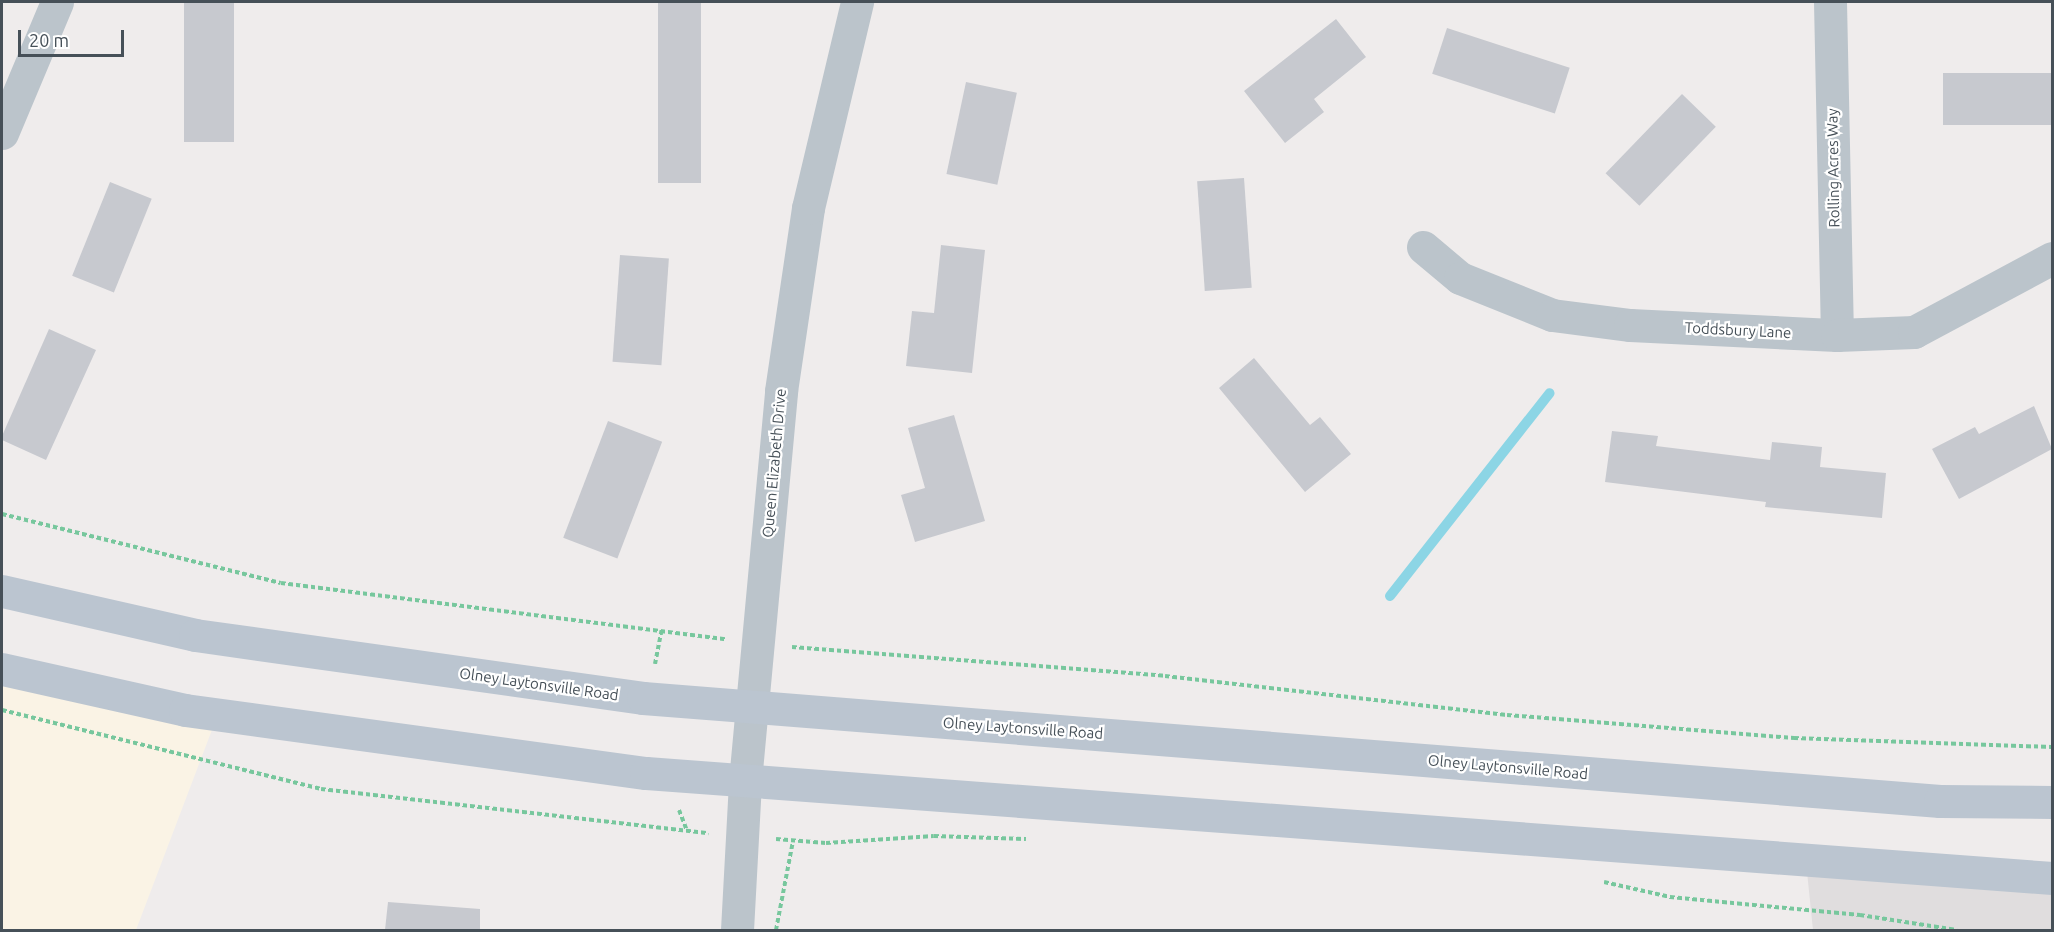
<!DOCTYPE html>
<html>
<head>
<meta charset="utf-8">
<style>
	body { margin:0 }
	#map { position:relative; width:2054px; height:932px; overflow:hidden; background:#efecec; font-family:Ubuntu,sans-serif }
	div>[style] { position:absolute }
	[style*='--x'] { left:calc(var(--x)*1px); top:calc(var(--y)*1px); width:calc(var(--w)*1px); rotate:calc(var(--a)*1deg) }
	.commercial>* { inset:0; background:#faf3e5 }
	.education>* { inset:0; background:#e0ddde }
	.stream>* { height:10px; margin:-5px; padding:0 5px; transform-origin:5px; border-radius:5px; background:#8cd5e5 }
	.building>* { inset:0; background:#c7c9cf; transform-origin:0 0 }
	.path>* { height:4px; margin-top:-2px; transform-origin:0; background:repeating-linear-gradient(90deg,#77c79d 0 4.5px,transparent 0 7.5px) }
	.street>* { height:33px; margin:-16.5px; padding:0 16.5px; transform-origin:16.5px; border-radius:16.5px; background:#bbc4cb }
	.secondary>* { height:33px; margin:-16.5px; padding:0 16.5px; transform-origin:16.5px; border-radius:16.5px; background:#bbc5d0 }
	span { translate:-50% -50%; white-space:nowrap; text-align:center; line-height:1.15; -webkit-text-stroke:4.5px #fff; paint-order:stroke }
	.street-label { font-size:15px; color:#465058 }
	.frame { position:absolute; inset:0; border:3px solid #465058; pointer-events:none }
	.scale { position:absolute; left:18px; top:30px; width:106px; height:27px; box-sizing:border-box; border:3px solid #465058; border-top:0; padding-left:8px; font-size:18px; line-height:21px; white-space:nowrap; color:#465058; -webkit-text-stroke:4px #fff; paint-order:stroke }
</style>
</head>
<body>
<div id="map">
	<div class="commercial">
		<div style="clip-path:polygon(2px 669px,218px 714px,136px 930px,2px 930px)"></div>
	</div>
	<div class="education">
		<div style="clip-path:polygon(1806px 862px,2052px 878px,2052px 930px,1813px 930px)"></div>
	</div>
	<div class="stream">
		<div style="--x:1390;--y:596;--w:258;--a:-51.8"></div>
	</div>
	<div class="building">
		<div style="left:184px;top:2px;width:50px;height:140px"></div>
		<div style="left:658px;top:2px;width:43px;height:181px"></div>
		<div style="clip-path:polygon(1336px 19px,1366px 57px,1314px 99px,1324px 112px,1285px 143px,1244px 91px)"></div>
		<div style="left:1447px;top:28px;width:129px;height:48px;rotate:18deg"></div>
		<div style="left:2052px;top:73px;width:52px;height:109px;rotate:90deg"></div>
		<div style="left:966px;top:82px;width:52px;height:94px;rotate:12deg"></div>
		<div style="left:1682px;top:94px;width:47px;height:110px;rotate:44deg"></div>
		<div style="left:1244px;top:178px;width:110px;height:47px;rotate:86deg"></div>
		<div style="left:110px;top:182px;width:45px;height:101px;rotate:22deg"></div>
		<div style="clip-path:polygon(941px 245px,985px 250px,972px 373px,906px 366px,912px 311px,934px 313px)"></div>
		<div style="left:620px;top:255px;width:49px;height:107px;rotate:4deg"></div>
		<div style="clip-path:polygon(49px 329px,96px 350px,46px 460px,2px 440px,2px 436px)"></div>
		<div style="clip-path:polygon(1254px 358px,1310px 425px,1320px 417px,1351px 454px,1305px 492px,1219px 388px)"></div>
		<div style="clip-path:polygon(2034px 406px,2052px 449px,1959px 499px,1932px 449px,1975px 427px,1979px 434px)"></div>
		<div style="clip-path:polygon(954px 415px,985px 521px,915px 542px,901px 495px,925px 488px,908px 428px)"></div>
		<div style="left:608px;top:421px;width:58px;height:125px;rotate:21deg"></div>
		<div style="clip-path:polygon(1612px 431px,1658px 436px,1656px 446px,1770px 460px,1772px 442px,1822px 447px,1820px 467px,1886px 473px,1882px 518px,1765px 507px,1766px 502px,1605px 482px)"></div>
		<div style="clip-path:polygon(388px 902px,480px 909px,480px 930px,385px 930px)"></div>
	</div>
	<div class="path">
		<div style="--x:2;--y:514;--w:287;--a:13.9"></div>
		<div style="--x:281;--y:583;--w:448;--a:7.2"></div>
		<div style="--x:792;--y:647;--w:374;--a:4.4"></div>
		<div style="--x:1165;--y:676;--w:344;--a:6.5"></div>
		<div style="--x:1507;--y:715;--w:288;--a:4.6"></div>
		<div style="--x:1794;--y:738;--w:258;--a:2"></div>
		<div style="--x:655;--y:664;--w:36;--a:-79"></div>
		<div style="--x:2;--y:710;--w:329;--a:13.9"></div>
		<div style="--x:321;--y:789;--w:390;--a:6.5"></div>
		<div style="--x:679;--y:810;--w:22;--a:69"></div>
		<div style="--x:776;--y:839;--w:50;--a:4.6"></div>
		<div style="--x:826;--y:843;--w:108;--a:-3.7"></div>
		<div style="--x:934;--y:836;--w:92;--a:1.9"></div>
		<div style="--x:1604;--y:882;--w:68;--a:12.8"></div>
		<div style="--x:1670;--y:897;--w:191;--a:5.4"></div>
		<div style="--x:1860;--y:915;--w:98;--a:8.8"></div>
		<div style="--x:776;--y:930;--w:91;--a:-79.2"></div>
	</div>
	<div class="street">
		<div style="--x:1830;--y:2;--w:333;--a:88.8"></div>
		<div style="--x:2;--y:133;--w:142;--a:-67.2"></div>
		<div style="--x:1423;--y:247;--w:48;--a:40"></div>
		<div style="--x:1460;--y:278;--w:99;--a:21.9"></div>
		<div style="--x:1552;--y:315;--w:79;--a:7.3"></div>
		<div style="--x:1630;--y:325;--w:207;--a:2.8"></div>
		<div style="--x:1837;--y:335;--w:77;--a:-2.2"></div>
		<div style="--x:1914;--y:332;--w:157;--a:-28.2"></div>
		<div style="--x:737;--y:930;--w:149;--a:-86.9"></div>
		<div style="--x:745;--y:781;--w:392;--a:-84.7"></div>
		<div style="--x:781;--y:391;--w:185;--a:-81.6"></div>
		<div style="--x:808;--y:208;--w:212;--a:-76.6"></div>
	</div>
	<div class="secondary">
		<div style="--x:2;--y:591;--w:198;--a:12.8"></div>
		<div style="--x:195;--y:635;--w:452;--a:8"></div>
		<div style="--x:643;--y:698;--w:1301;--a:4.54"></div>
		<div style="--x:1940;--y:801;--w:112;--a:0.5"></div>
		<div style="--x:2;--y:669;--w:188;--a:12.6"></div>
		<div style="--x:185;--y:710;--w:465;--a:7.8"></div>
		<div style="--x:646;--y:773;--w:1410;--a:4.27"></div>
	</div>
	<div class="street-label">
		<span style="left:1833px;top:168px;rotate:-91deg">Rolling Acres Way</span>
		<span style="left:1738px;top:330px;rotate:3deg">Toddsbury Lane</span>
		<span style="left:774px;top:463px;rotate:-85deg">Queen Elizabeth Drive</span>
		<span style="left:539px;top:684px;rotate:8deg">Olney Laytonsville Road</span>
		<span style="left:1023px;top:728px;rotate:4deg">Olney Laytonsville Road</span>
		<span style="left:1508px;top:767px;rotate:5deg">Olney Laytonsville Road</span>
	</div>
	<div class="frame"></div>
	<div class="scale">20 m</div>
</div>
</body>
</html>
